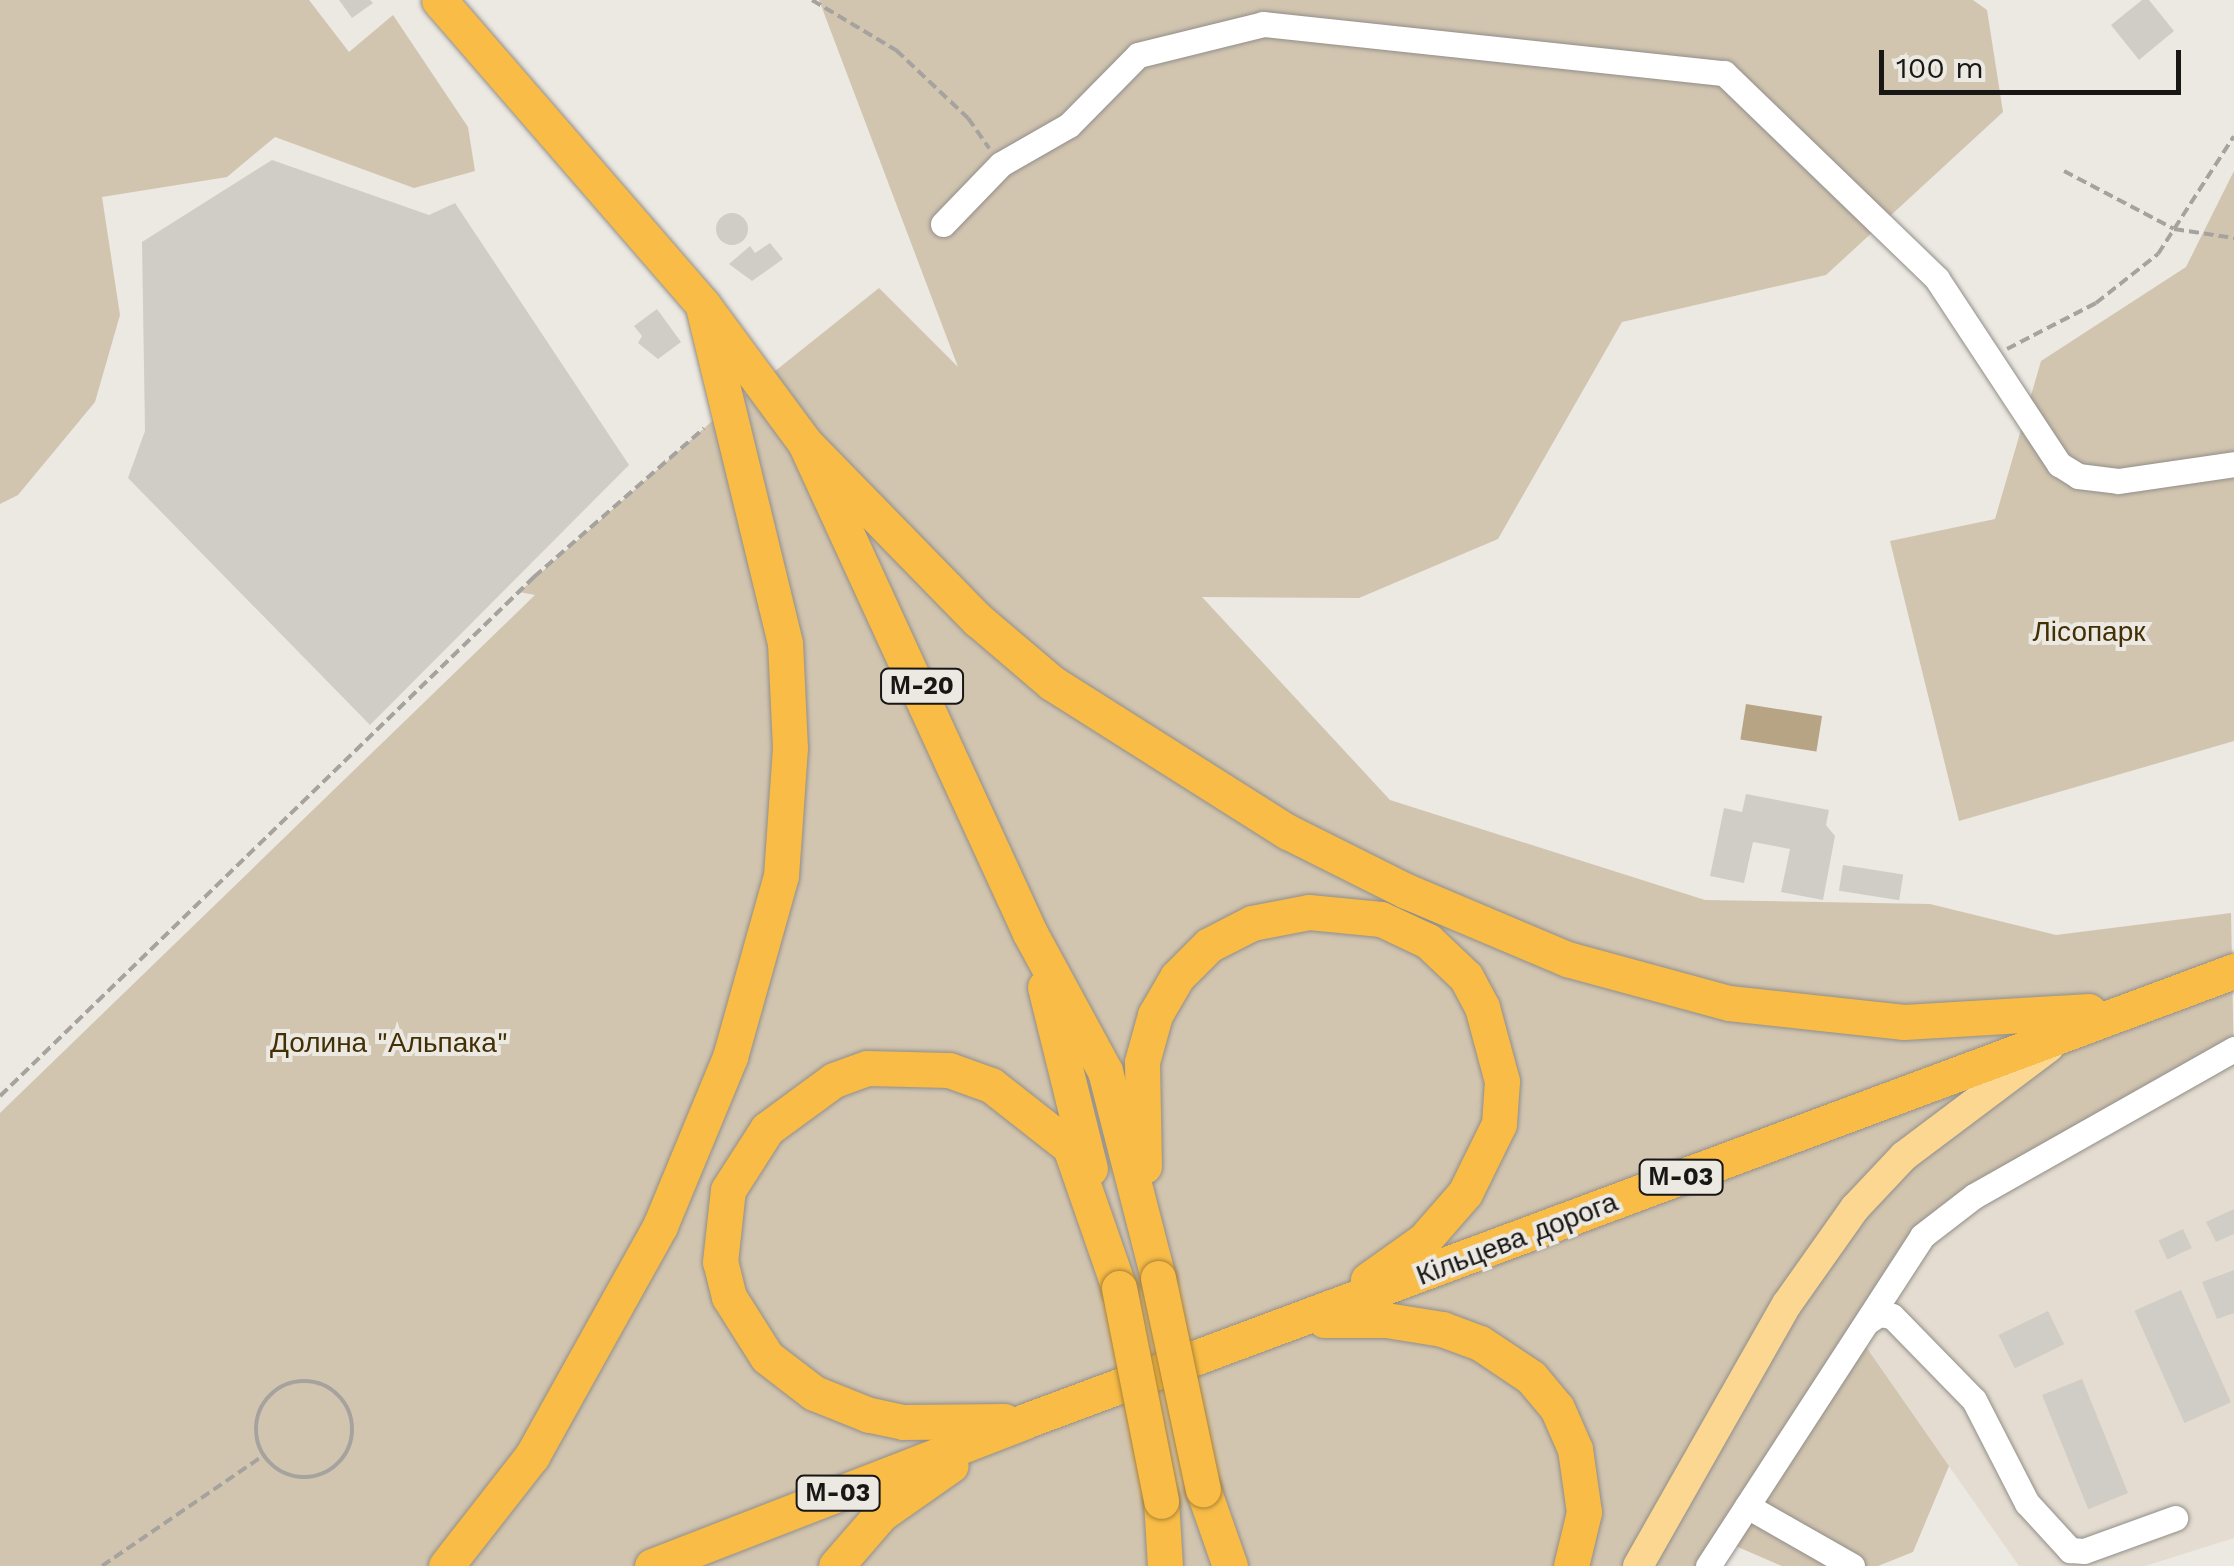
<!DOCTYPE html>
<html>
<head>
<meta charset="utf-8">
<style>
	body { margin:0 }
	#map { position:relative; width:2234px; height:1566px; overflow:hidden; background:#ece8e2; font-family:"Work Sans",sans-serif }
	div>[style] { position:absolute }
	[style*='--x'] { left:calc(var(--x)*1px); top:calc(var(--y)*1px); width:calc(var(--w)*1px); rotate:calc(var(--a)*1deg) }
	.built>* { inset:0; background:#e4dcd0 }
	.green>* { inset:0; background:#d2c5b0 }
	.water>* { inset:0; background:#b7a485; transform-origin:0 0 }
	.building>* { inset:0; background:#d0cdc7; transform-origin:0 0 }
	.round { border-radius:50% }
	.path>* { height:4px; margin-top:-2px; transform-origin:0; background:repeating-linear-gradient(90deg,#a6a39f 0 10px,transparent 0 15px) }
	.path>.ring { margin:-2px; padding:0; box-sizing:content-box; background:none; border:4px solid #a6a39f; border-radius:50% }
	.roads { filter:drop-shadow(0 0 2px #918e89) drop-shadow(0 0 2px #918e89) }
	.minor>* { height:25px; margin:-12.5px; padding:0 12.5px; transform-origin:12.5px; border-radius:12.5px; background:#fff }
	.major>* { height:30px; margin:-15px; padding:0 15px; transform-origin:15px; border-radius:15px; background:#fbd791 }
	.highway>* { height:35px; margin:-17.5px; padding:0 17.5px; transform-origin:17.5px; border-radius:17.5px; background:#f8bc47 }
	.bridges { filter:drop-shadow(0 0 2px #aa8236) drop-shadow(0 0 2px #aa8236) }
	.highway-bridge>* { height:35px; margin:-17.5px; padding:0 17.5px; transform-origin:17.5px; border-radius:17.5px; background:#f8bc47 }
	span { translate:-50% -50%; white-space:nowrap; text-align:center; line-height:1.15; -webkit-text-stroke:8px #ece8e2; paint-order:stroke }
	.shield-label span { padding:2px 8px; background:#ece8e2; border:2px solid; border-radius:8px; -webkit-text-stroke-width:0 }
	.shield-label { font-size:25px; color:#181715; font-weight:700 }
	.park-label { font-size:28px; color:#432f04 }
	.street-label { font-size:28px; color:#181715 }
	.scale { position:absolute; left:1879px; top:50px; width:302px; height:45px; box-sizing:border-box; border:5px solid #181715; border-top:0; padding-left:12px; font-size:30px; line-height:35px; white-space:nowrap; color:#181715; -webkit-text-stroke:8px #ece8e2; paint-order:stroke }
</style>
</head>
<body>
<div id="map">
	<div class="built">
		<div style="clip-path:polygon(2234px 1061px,2234px 1538px,2145px 1566px,2019px 1566px,1864px 1345px,1938px 1237px,1963px 1214px)"></div>
	</div>
	<div class="green">
		<div style="clip-path:polygon(0 0,309px 0,349px 52px,393px 15px,468px 127px,475px 171px,414px 188px,275px 137px,227px 177px,102px 197px,120px 315px,95px 402px,18px 495px,0 504px)"></div>
		<div style="clip-path:polygon(819px 0,1973px 0,1987px 10px,2003px 112px,1826px 275px,1622px 322px,1498px 539px,1359px 598px,1202px 597px,1390px 800px,1705px 900px,1930px 904px,2056px 935px,2231px 913px,2234px 1065px,1963px 1214px,1938px 1237px,1864px 1344px,1949px 1466px,1913px 1552px,1878px 1566px,1782px 1566px,1724px 1541px,1709px 1566px,0 1566px,0 1113px,535px 595px,519px 592px,710px 423px,879px 288px,958px 367px)"></div>
		<div style="clip-path:polygon(2234px 171px,2234px 741px,1959px 821px,1890px 541px,1995px 519px,2041px 361px,2186px 267px)"></div>
	</div>
	<div class="water">
		<div style="left:1746px;top:704px;width:77px;height:36px;rotate:9deg"></div>
	</div>
	<div class="building">
		<div style="clip-path:polygon(339px 0,370px 0,373px 3px,352px 18px)"></div>
		<div style="clip-path:polygon(2142px 0,2149px 0,2174px 31px,2139px 60px,2111px 25px)"></div>
		<div style="clip-path:polygon(272px 160px,429px 215px,455px 203px,629px 465px,370px 725px,128px 478px,145px 431px,142px 242px)"></div>
		<div class="round" style="left:716px;top:213px;width:32px;height:32px"></div>
		<div style="clip-path:polygon(770px 243px,783px 259px,752px 281px,729px 264px,750px 246px,755px 253px)"></div>
		<div style="clip-path:polygon(657px 309px,681px 342px,658px 359px,638px 343px,642px 336px,634px 326px)"></div>
		<div style="clip-path:polygon(1746px 794px,1829px 810px,1826px 825px,1835px 836px,1823px 900px,1781px 892px,1790px 849px,1753px 842px,1744px 883px,1710px 876px,1724px 808px,1742px 812px)"></div>
		<div style="left:1843px;top:865px;width:61px;height:26px;rotate:9deg"></div>
		<div style="clip-path:polygon(2234px 1209px,2234px 1234px,2216px 1242px,2206px 1222px)"></div>
		<div style="left:2183px;top:1229px;width:21px;height:27px;rotate:65deg"></div>
		<div style="clip-path:polygon(2234px 1270px,2234px 1313px,2217px 1319px,2202px 1282px)"></div>
		<div style="left:2181px;top:1290px;width:123px;height:51px;rotate:66deg"></div>
		<div style="left:2048px;top:1311px;width:37px;height:55px;rotate:64deg"></div>
		<div style="left:2082px;top:1379px;width:123px;height:43px;rotate:68deg"></div>
	</div>
	<div class="path">
		<div style="--x:812;--y:0;--w:98;--a:30.8"></div>
		<div style="--x:896;--y:50;--w:99;--a:43.4"></div>
		<div style="--x:968;--y:118;--w:37;--a:55"></div>
		<div style="--x:2064;--y:171;--w:124;--a:27.8"></div>
		<div style="--x:2174;--y:229;--w:61;--a:8.5"></div>
		<div style="--x:2007;--y:349;--w:100;--a:-27.3"></div>
		<div style="--x:2096;--y:303;--w:79;--a:-38.3"></div>
		<div style="--x:2158;--y:254;--w:140;--a:-57.2"></div>
		<div style="--x:0;--y:1096;--w:745;--a:-44.18"></div>
		<div style="--x:534;--y:577;--w:226;--a:-41.2"></div>
		<div class="ring" style="left:256px;top:1381px;width:92px;height:92px"></div>
		<div style="--x:102;--y:1566;--w:196;--a:-34.4"></div>
	</div>
	<div class="roads">
		<div class="minor">
			<div style="--x:943;--y:224;--w:83;--a:-46"></div>
			<div style="--x:1001;--y:164;--w:78;--a:-29.8"></div>
			<div style="--x:1069;--y:125;--w:98;--a:-45.4"></div>
			<div style="--x:1138;--y:55;--w:129;--a:-13.9"></div>
			<div style="--x:1263;--y:24;--w:464;--a:6.1"></div>
			<div style="--x:1724;--y:73;--w:296;--a:44"></div>
			<div style="--x:1937;--y:279;--w:222;--a:56.6"></div>
			<div style="--x:2059;--y:464;--w:22;--a:32"></div>
			<div style="--x:2078;--y:476;--w:40;--a:7.1"></div>
			<div style="--x:2118;--y:481;--w:117;--a:-8.3"></div>
			<div style="--x:1867;--y:1322;--w:14;--a:-34"></div>
			<div style="--x:1879;--y:1314;--w:13;--a:9"></div>
			<div style="--x:1892;--y:1316;--w:117;--a:45.7"></div>
			<div style="--x:1974;--y:1400;--w:116;--a:62.8"></div>
			<div style="--x:2027;--y:1503;--w:64;--a:47.5"></div>
			<div style="--x:2070;--y:1550;--w:14;--a:4"></div>
			<div style="--x:2084;--y:1551;--w:97;--a:-19.9"></div>
			<div style="--x:1747;--y:1506;--w:121;--a:29.7"></div>
			<div style="--x:1708;--y:1566;--w:393;--a:-57"></div>
			<div style="--x:1922;--y:1236;--w:66;--a:-37.6"></div>
			<div style="--x:1974;--y:1196;--w:299;--a:-29.5"></div>
		</div>
		<div class="major">
			<div style="--x:1638;--y:1566;--w:301;--a:-60.4"></div>
			<div style="--x:1787;--y:1304;--w:118;--a:-54.7"></div>
			<div style="--x:1855;--y:1208;--w:71;--a:-46.7"></div>
			<div style="--x:1904;--y:1156;--w:181;--a:-36.9"></div>
		</div>
		<div class="highway">
			<div style="--x:439;--y:0;--w:403;--a:49.1"></div>
			<div style="--x:703;--y:305;--w:172;--a:53.5"></div>
			<div style="--x:805;--y:443;--w:539;--a:65.34"></div>
			<div style="--x:1030;--y:933;--w:157;--a:61.5"></div>
			<div style="--x:1105;--y:1071;--w:214;--a:75.6"></div>
			<div style="--x:805;--y:443;--w:248;--a:45.7"></div>
			<div style="--x:978;--y:620;--w:97;--a:40.4"></div>
			<div style="--x:1052;--y:683;--w:279;--a:32.3"></div>
			<div style="--x:1288;--y:832;--w:132;--a:26.6"></div>
			<div style="--x:1406;--y:891;--w:175;--a:22.9"></div>
			<div style="--x:1567;--y:959;--w:168;--a:15.2"></div>
			<div style="--x:1729;--y:1003;--w:176;--a:6.2"></div>
			<div style="--x:1904;--y:1022;--w:185;--a:-3.4"></div>
			<div style="--x:1045;--y:987;--w:187;--a:76.1"></div>
			<div style="--x:1144;--y:1166;--w:104;--a:-91.1"></div>
			<div style="--x:1142;--y:1062;--w:49;--a:-74.5"></div>
			<div style="--x:1155;--y:1015;--w:44;--a:-59.9"></div>
			<div style="--x:1177;--y:977;--w:45;--a:-45"></div>
			<div style="--x:1209;--y:945;--w:48;--a:-27.1"></div>
			<div style="--x:1252;--y:923;--w:58;--a:-10.9"></div>
			<div style="--x:1309;--y:912;--w:72;--a:5.6"></div>
			<div style="--x:1381;--y:919;--w:52;--a:25.1"></div>
			<div style="--x:1428;--y:941;--w:52;--a:43.5"></div>
			<div style="--x:1466;--y:977;--w:34;--a:62"></div>
			<div style="--x:1482;--y:1007;--w:77;--a:74.9"></div>
			<div style="--x:1502;--y:1081;--w:43;--a:94"></div>
			<div style="--x:1499;--y:1124;--w:77;--a:116.2"></div>
			<div style="--x:1465;--y:1193;--w:62;--a:131.1"></div>
			<div style="--x:1424;--y:1240;--w:69;--a:144.5"></div>
			<div style="--x:1324;--y:1320;--w:62;--a:0"></div>
			<div style="--x:1386;--y:1320;--w:57;--a:9.1"></div>
			<div style="--x:1442;--y:1329;--w:40;--a:20.2"></div>
			<div style="--x:1480;--y:1343;--w:61;--a:33.7"></div>
			<div style="--x:1531;--y:1377;--w:40;--a:50"></div>
			<div style="--x:1557;--y:1408;--w:45;--a:66.3"></div>
			<div style="--x:1575;--y:1449;--w:64;--a:81.9"></div>
			<div style="--x:1584;--y:1512;--w:56;--a:103.5"></div>
			<div style="--x:1004;--y:1421;--w:101;--a:179.4"></div>
			<div style="--x:903;--y:1422;--w:35;--a:-168"></div>
			<div style="--x:869;--y:1415;--w:59;--a:-158.2"></div>
			<div style="--x:814;--y:1393;--w:59;--a:-142.5"></div>
			<div style="--x:767;--y:1357;--w:71;--a:-122.3"></div>
			<div style="--x:729;--y:1297;--w:36;--a:-104"></div>
			<div style="--x:720;--y:1262;--w:72;--a:-83.7"></div>
			<div style="--x:728;--y:1190;--w:72;--a:-57.4"></div>
			<div style="--x:767;--y:1129;--w:83;--a:-36.2"></div>
			<div style="--x:834;--y:1080;--w:35;--a:-20"></div>
			<div style="--x:867;--y:1068;--w:82;--a:1.4"></div>
			<div style="--x:949;--y:1070;--w:45;--a:19.7"></div>
			<div style="--x:991;--y:1085;--w:100;--a:38.1"></div>
			<div style="--x:1070;--y:1147;--w:149;--a:70.8"></div>
			<div style="--x:1203;--y:1489;--w:82;--a:70.7"></div>
			<div style="--x:1161;--y:1501;--w:65;--a:86.5"></div>
			<div style="--x:446;--y:1566;--w:140;--a:-52"></div>
			<div style="--x:532;--y:1456;--w:263;--a:-60.9"></div>
			<div style="--x:660;--y:1226;--w:183;--a:-67.5"></div>
			<div style="--x:730;--y:1057;--w:188;--a:-74.3"></div>
			<div style="--x:781;--y:876;--w:128;--a:-86"></div>
			<div style="--x:790;--y:748;--w:105;--a:-92.7"></div>
			<div style="--x:785;--y:643;--w:343;--a:-103.7"></div>
			<div style="--x:652;--y:1566;--w:400;--a:-21.2"></div>
			<div style="--x:1025;--y:1421;--w:1290;--a:-20.42"></div>
			<div style="--x:836;--y:1566;--w:69;--a:-49.1"></div>
			<div style="--x:881;--y:1514;--w:85;--a:-35"></div>
		</div>
	</div>
	<div class="bridges">
		<div class="highway-bridge">
			<div style="--x:1158;--y:1278;--w:216;--a:78"></div>
			<div style="--x:1119;--y:1288;--w:217;--a:78.8"></div>
		</div>
	</div>
	<div class="shield-label">
		<span style="left:922px;top:686px">М-20</span>
		<span style="left:1681px;top:1177px">М-03</span>
		<span style="left:838px;top:1493px">М-03</span>
	</div>
	<div class="park-label">
		<span style="left:2089px;top:632px">Лісопарк</span>
		<span style="left:389px;top:1043px">Долина "Альпака"</span>
	</div>
	<div class="street-label">
		<span style="left:1517px;top:1239px;rotate:-21deg">Кільцева дорога</span>
	</div>
	<div class="scale">100 m</div>
</div>
</body>
</html>
